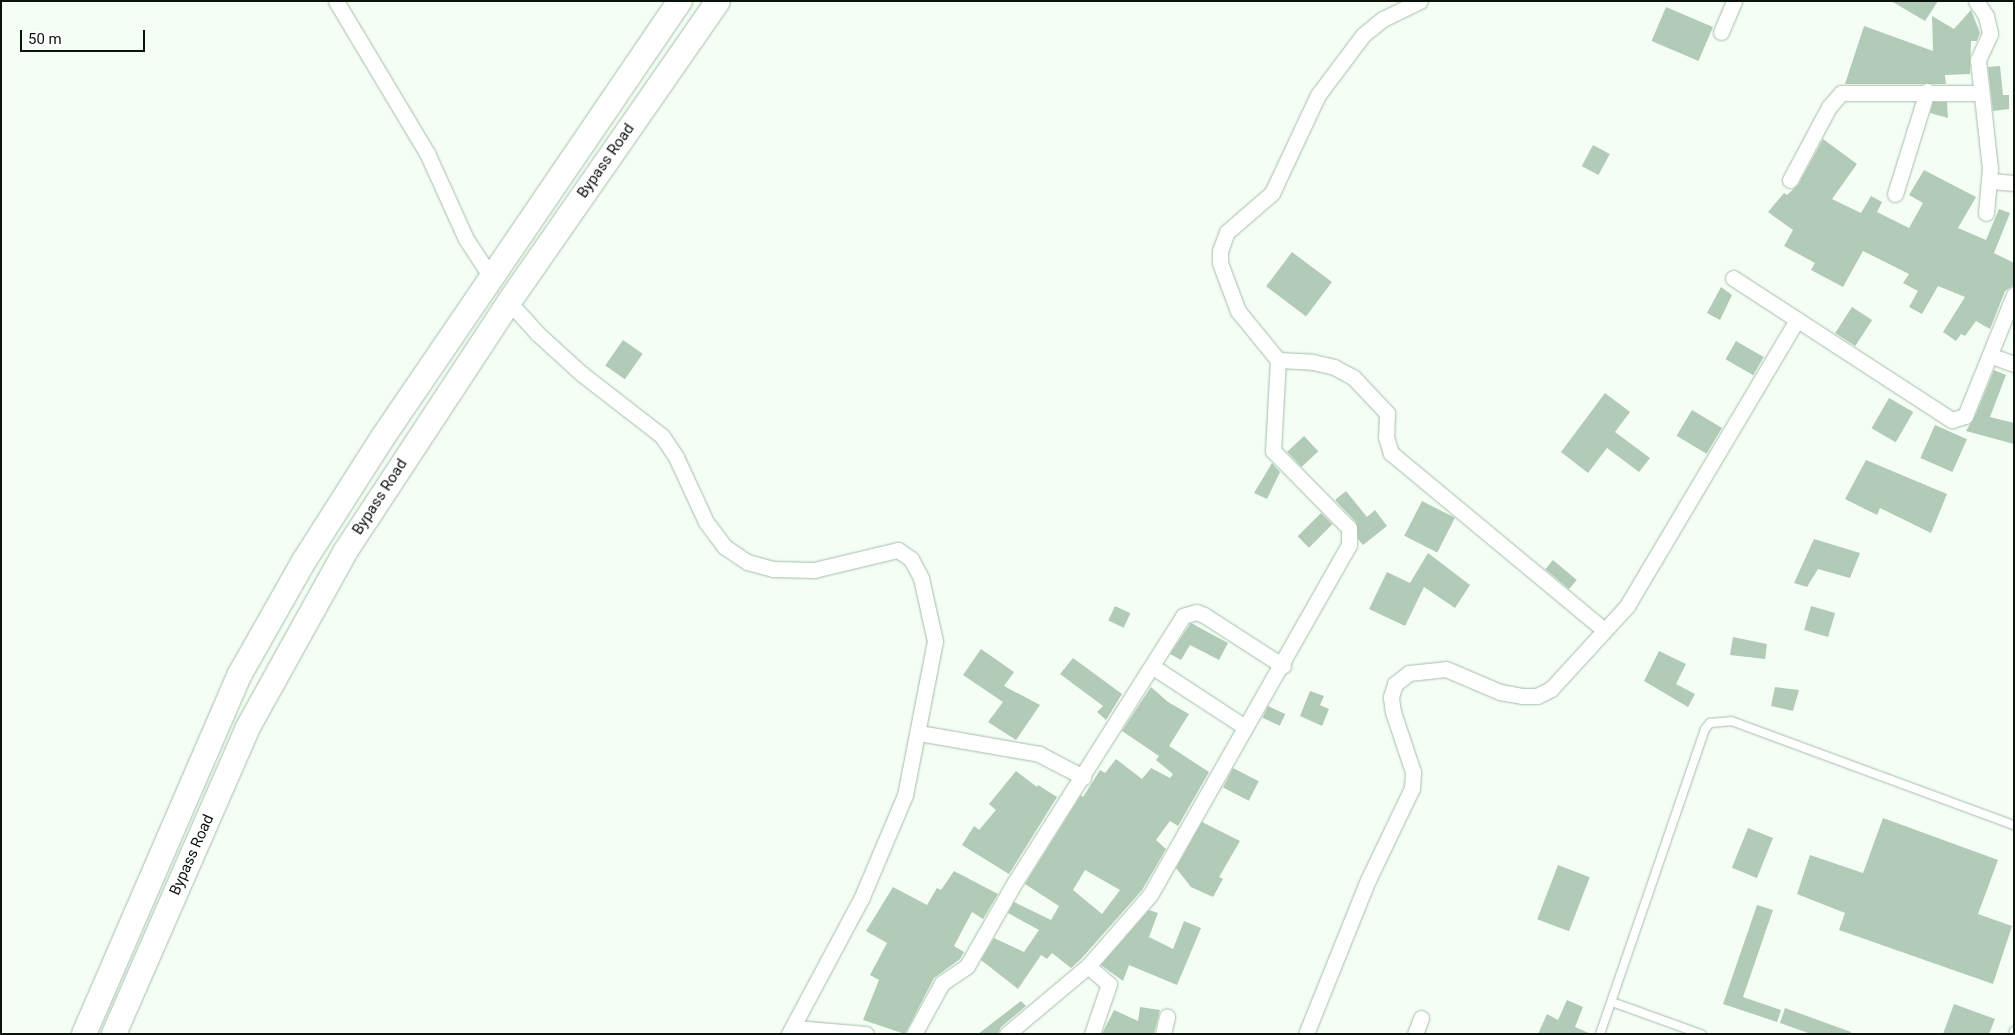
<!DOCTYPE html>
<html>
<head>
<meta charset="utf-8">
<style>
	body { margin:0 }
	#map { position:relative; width:2015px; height:1035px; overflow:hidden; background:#f4fef5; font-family:Roboto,sans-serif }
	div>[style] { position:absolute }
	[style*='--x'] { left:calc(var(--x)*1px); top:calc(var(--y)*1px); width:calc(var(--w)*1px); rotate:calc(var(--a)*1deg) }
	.building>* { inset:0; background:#b2cbb6; transform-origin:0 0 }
	.roads { filter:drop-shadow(0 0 1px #a5bda9) drop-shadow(0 0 1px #a5bda9) }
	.lane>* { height:8px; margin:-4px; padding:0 4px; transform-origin:4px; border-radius:4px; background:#fff }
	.street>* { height:15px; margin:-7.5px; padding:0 7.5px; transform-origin:7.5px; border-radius:7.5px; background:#fff }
	.primary>* { height:24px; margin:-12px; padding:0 12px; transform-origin:12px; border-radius:12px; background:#fff }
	span { translate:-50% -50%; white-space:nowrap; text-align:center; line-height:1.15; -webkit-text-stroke:5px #fff; paint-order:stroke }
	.street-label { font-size:15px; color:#0a120b }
	.frame { position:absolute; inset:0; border:2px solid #0a120b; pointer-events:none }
	.scale { position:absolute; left:20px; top:30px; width:125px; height:22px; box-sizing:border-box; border:2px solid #0a120b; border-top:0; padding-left:6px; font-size:15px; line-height:18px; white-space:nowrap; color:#0a120b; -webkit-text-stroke:4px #fff; paint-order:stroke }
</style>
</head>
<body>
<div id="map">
	<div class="building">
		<div style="clip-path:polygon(1891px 1px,1938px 1px,1925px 21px)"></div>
		<div style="left:1666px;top:7px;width:51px;height:37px;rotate:23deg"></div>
		<div style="clip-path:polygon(1971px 10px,1980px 33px,1977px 41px,1971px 41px,1970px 74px,1945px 75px,1946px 84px,1845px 84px,1864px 26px,1933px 51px,1932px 16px,1954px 29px)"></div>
		<div style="clip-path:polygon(2000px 66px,2003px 95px,2009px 95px,2009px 109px,1993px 111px,1988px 67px)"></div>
		<div style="clip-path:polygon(1933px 102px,1947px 102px,1948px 118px,1930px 113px)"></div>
		<div style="clip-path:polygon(1823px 139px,1857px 164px,1832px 199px,1861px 213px,1871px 196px,1882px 202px,1877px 212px,1909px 228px,1923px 203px,1909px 195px,1924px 170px,1976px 197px,1958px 228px,1986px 240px,1999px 209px,2010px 213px,1994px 253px,2014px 263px,2014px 285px,2005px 291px,1990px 329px,1976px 321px,1965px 336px,1961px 334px,1956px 341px,1943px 332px,1965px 297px,1938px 286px,1922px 314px,1909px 307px,1918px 291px,1903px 283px,1909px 274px,1863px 251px,1843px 287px,1811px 270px,1815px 263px,1784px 246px,1793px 230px,1768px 212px,1784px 193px,1787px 195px,1798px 185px)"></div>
		<div style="left:1593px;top:145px;width:19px;height:24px;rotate:28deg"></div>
		<div style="left:1292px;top:252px;width:50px;height:43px;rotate:37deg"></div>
		<div style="clip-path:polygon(1721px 287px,1732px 295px,1720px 320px,1707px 313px)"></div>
		<div style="left:1852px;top:307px;width:24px;height:31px;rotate:33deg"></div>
		<div style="left:623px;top:340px;width:24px;height:31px;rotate:35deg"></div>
		<div style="left:1736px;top:341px;width:32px;height:21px;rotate:30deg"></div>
		<div style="clip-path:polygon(1994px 370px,2006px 375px,1990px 417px,2014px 423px,2014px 444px,1966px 431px,1976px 414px)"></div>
		<div style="clip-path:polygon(1605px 393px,1630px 412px,1615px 432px,1650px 458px,1639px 472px,1607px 448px,1588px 473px,1561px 452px)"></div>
		<div style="left:1889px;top:398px;width:28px;height:35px;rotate:30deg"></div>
		<div style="left:1692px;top:410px;width:35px;height:30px;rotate:31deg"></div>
		<div style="left:1935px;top:425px;width:35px;height:36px;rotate:24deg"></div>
		<div style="left:1304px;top:436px;width:21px;height:23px;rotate:47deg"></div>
		<div style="clip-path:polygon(1866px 460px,1947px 494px,1931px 533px,1880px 508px,1877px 515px,1845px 499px)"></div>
		<div style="clip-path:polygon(1272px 463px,1280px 472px,1267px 499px,1254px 493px)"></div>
		<div style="clip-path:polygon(1346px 491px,1367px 517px,1375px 510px,1387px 526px,1363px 545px,1358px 539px,1356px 522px,1335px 500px)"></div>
		<div style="left:1422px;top:501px;width:37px;height:39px;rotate:27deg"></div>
		<div style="left:1321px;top:513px;width:16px;height:33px;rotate:45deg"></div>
		<div style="clip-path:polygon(1814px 539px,1860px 553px,1850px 578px,1818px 569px,1807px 587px,1794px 583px)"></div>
		<div style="clip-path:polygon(1428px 553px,1470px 585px,1455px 608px,1424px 587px,1405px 626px,1369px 609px,1387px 572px,1410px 583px)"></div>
		<div style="left:1553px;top:560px;width:31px;height:12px;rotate:40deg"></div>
		<div style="left:1115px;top:606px;width:17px;height:16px;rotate:25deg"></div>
		<div style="left:1811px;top:606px;width:25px;height:25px;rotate:16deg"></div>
		<div style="clip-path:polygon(1191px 623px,1228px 643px,1219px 660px,1190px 645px,1181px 660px,1170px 654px)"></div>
		<div style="clip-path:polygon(1733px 637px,1767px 644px,1765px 659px,1730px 655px)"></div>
		<div style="clip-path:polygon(981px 649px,1014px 672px,1004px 686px,1040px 705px,1016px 740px,988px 722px,1003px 702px,963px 675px)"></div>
		<div style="clip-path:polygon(1659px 651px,1686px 664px,1676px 684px,1695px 694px,1688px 707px,1644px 681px)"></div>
		<div style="clip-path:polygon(1073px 658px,1122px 694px,1106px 720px,1097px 712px,1103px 706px,1060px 674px)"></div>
		<div style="clip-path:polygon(evenodd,1151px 687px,1168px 702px,1189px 714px,1169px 746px,1209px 772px,1178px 826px,1170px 821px,1156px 840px,1166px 849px,1142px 890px,1081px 959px,1071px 968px,1052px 953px,1047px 959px,1041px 955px,1018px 989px,981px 960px,994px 938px,1024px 952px,1039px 930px,1008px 913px,1014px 902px,1051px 920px,1059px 906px,1025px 884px,1081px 795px,1083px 797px,1100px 770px,1105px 773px,1116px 759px,1142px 779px,1151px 768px,1170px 778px,1173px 774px,1156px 760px,1159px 756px,1122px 731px,1151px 687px,1085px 870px,1120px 890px,1102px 914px,1073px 890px,1085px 870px)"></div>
		<div style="clip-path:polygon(1775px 687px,1799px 690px,1793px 711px,1771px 706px)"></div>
		<div style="clip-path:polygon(1310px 691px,1324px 696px,1320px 705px,1329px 709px,1322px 726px,1300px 716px)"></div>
		<div style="left:1268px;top:706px;width:19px;height:13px;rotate:25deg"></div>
		<div style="left:1233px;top:768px;width:29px;height:22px;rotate:27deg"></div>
		<div style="clip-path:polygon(1016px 771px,1037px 787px,1038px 785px,1057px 797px,1009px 874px,962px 845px,974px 826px,979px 830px,996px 810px,989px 804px)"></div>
		<div style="clip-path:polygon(1883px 818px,1998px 860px,1978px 914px,2012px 926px,1993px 984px,1839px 930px,1845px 913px,1797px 894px,1810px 855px,1863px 873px)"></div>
		<div style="clip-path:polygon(1202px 822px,1240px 841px,1219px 877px,1223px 879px,1213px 897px,1191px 887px,1176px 868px)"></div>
		<div style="left:1748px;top:828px;width:27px;height:43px;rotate:22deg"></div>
		<div style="left:1558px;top:865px;width:34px;height:58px;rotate:21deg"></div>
		<div style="clip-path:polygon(954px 871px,998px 894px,983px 919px,972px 912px,954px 946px,964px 952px,960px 959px,934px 978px,905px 1034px,863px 1020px,879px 980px,870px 975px,887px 943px,866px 931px,893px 887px,927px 905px,937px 888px,941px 890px)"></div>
		<div style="clip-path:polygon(1757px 905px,1773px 910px,1743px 997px,1781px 1010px,1777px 1022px,1723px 1004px)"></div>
		<div style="clip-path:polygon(1149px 910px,1158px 913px,1149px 937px,1173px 949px,1184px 921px,1201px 928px,1177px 985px,1129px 965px,1123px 981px,1101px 965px)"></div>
		<div style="clip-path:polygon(1567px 1000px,1583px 1007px,1575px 1027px,1591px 1034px,1538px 1034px,1547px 1014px,1558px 1020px)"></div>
		<div style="clip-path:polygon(1021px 1001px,1026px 1006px,1001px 1027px,998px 1034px,978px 1034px)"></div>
		<div style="clip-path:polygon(1954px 1004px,1995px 1019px,1989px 1034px,1943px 1034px)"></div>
		<div style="clip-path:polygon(1140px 1007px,1160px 1010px,1154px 1034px,1102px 1034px,1114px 1010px,1138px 1021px)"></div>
		<div style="clip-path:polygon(1785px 1008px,1851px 1032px,1851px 1034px,1811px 1034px,1780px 1023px)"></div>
	</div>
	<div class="roads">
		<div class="lane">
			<div style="--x:1612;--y:1002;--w:95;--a:19.8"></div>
			<div style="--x:1600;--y:1034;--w:323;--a:-71"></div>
			<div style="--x:1705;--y:729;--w:8;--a:-50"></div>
			<div style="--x:1710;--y:723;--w:21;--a:-5"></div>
			<div style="--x:1731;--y:721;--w:302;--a:20.2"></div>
			<div style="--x:2013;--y:1034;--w:3;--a:-72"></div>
		</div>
		<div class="street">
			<div style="--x:336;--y:1;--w:177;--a:59.1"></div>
			<div style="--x:427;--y:153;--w:94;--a:65.6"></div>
			<div style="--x:466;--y:239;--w:45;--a:56.7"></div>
			<div style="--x:1976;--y:1;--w:18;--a:56"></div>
			<div style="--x:1986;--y:16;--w:18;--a:77"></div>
			<div style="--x:1990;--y:34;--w:29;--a:115"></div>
			<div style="--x:1978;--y:60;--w:109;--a:83.7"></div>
			<div style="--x:1990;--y:168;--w:45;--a:95.1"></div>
			<div style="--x:1721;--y:32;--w:34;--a:-67"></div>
			<div style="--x:1790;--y:180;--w:83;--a:-61.9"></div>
			<div style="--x:1829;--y:107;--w:18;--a:-49"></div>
			<div style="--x:1841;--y:93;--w:140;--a:0"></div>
			<div style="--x:1991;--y:181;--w:23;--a:5"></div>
			<div style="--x:1895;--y:194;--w:108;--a:-72.7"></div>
			<div style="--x:1733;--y:278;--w:261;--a:33"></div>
			<div style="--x:1952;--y:420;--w:14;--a:-17"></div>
			<div style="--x:1965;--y:416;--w:131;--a:-68"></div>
			<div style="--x:509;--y:302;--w:43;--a:47.8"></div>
			<div style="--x:538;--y:334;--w:59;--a:42.3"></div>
			<div style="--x:582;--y:374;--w:101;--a:37.8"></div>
			<div style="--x:662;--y:436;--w:25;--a:56"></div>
			<div style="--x:676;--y:457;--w:72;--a:65.2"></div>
			<div style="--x:706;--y:522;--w:31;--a:53"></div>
			<div style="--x:725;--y:547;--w:27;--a:34"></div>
			<div style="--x:747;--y:562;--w:27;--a:15"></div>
			<div style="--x:773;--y:569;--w:41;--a:1.4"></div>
			<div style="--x:814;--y:570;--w:86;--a:-13.4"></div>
			<div style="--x:898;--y:550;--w:16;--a:35"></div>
			<div style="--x:911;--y:559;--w:21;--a:62"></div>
			<div style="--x:921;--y:578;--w:65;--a:77.5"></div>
			<div style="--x:935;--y:641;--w:157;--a:101"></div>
			<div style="--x:905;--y:795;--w:111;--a:112.9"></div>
			<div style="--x:862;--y:897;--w:155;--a:118.1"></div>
			<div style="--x:1992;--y:356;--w:23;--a:20"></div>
			<div style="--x:1278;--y:360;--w:35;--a:3"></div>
			<div style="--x:1313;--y:362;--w:22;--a:13"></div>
			<div style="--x:1334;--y:367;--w:21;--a:28"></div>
			<div style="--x:1353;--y:377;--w:50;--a:46.6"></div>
			<div style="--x:1387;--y:413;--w:24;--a:92"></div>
			<div style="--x:1386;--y:437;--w:17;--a:73"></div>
			<div style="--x:1391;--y:453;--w:277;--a:39.7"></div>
			<div style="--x:1153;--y:667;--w:110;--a:33.1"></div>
			<div style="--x:919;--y:733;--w:122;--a:9.9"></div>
			<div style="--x:1039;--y:754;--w:50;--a:27.6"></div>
			<div style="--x:1088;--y:966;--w:28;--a:41"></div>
			<div style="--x:1109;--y:984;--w:53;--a:108.8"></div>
			<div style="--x:795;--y:1028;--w:71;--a:4.8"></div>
			<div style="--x:914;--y:1034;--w:58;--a:-61.2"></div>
			<div style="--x:942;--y:983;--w:30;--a:-34"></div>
			<div style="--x:967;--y:966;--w:97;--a:-60.3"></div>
			<div style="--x:1015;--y:882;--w:315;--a:-57.7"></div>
			<div style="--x:1183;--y:616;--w:14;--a:-17"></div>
			<div style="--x:1196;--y:612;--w:9;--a:21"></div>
			<div style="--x:1204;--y:615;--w:94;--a:32.8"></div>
			<div style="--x:1007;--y:1034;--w:106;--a:-40"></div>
			<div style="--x:1088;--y:966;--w:94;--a:-48.9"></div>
			<div style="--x:1150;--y:895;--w:403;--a:-60.4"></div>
			<div style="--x:1349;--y:545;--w:17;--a:-90"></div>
			<div style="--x:1349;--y:528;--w:108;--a:-134.6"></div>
			<div style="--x:1273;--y:451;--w:91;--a:-86.9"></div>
			<div style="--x:1278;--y:360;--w:63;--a:-129.2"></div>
			<div style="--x:1238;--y:311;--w:51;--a:-110.6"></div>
			<div style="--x:1220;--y:263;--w:12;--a:-90"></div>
			<div style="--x:1220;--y:251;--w:20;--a:-70"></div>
			<div style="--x:1227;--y:232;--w:60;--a:-40.9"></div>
			<div style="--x:1272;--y:193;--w:108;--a:-64.9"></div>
			<div style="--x:1318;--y:95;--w:75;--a:-53.1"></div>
			<div style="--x:1363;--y:35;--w:26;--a:-39"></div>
			<div style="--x:1383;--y:19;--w:41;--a:-25.9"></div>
			<div style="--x:1163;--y:1034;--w:18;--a:-77"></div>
			<div style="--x:1306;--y:1034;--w:166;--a:-68.1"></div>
			<div style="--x:1368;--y:880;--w:102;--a:-64.4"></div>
			<div style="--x:1412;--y:788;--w:16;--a:-86"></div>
			<div style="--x:1413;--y:772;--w:63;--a:-108.4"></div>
			<div style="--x:1393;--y:712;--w:15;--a:-98"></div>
			<div style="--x:1391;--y:697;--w:14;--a:-73"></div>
			<div style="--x:1395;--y:684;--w:18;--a:-38"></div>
			<div style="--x:1409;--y:673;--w:37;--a:-6"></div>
			<div style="--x:1446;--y:669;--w:59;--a:23.1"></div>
			<div style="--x:1500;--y:692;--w:22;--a:10"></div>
			<div style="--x:1522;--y:696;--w:15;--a:0"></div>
			<div style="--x:1537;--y:696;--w:16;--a:-27"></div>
			<div style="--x:1551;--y:689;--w:113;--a:-47.5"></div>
			<div style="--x:1627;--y:606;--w:333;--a:-59.3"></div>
			<div style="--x:1415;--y:1034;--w:17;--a:-69"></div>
		</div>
		<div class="primary">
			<div style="--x:84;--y:1034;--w:392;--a:-66.6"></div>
			<div style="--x:240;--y:674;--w:130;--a:-60.5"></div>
			<div style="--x:304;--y:561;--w:147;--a:-57.5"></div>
			<div style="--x:383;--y:437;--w:528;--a:-55.74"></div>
			<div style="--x:114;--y:1034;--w:333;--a:-66.4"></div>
			<div style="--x:247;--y:729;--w:202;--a:-61"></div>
			<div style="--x:345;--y:552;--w:299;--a:-56.7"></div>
			<div style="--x:509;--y:302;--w:366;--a:-55.2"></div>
		</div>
	</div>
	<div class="street-label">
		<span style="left:606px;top:161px;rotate:-55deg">Bypass Road</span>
		<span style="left:380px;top:497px;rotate:-57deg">Bypass Road</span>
		<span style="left:192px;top:855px;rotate:-66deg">Bypass Road</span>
	</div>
	<div class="frame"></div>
	<div class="scale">50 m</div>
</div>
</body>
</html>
